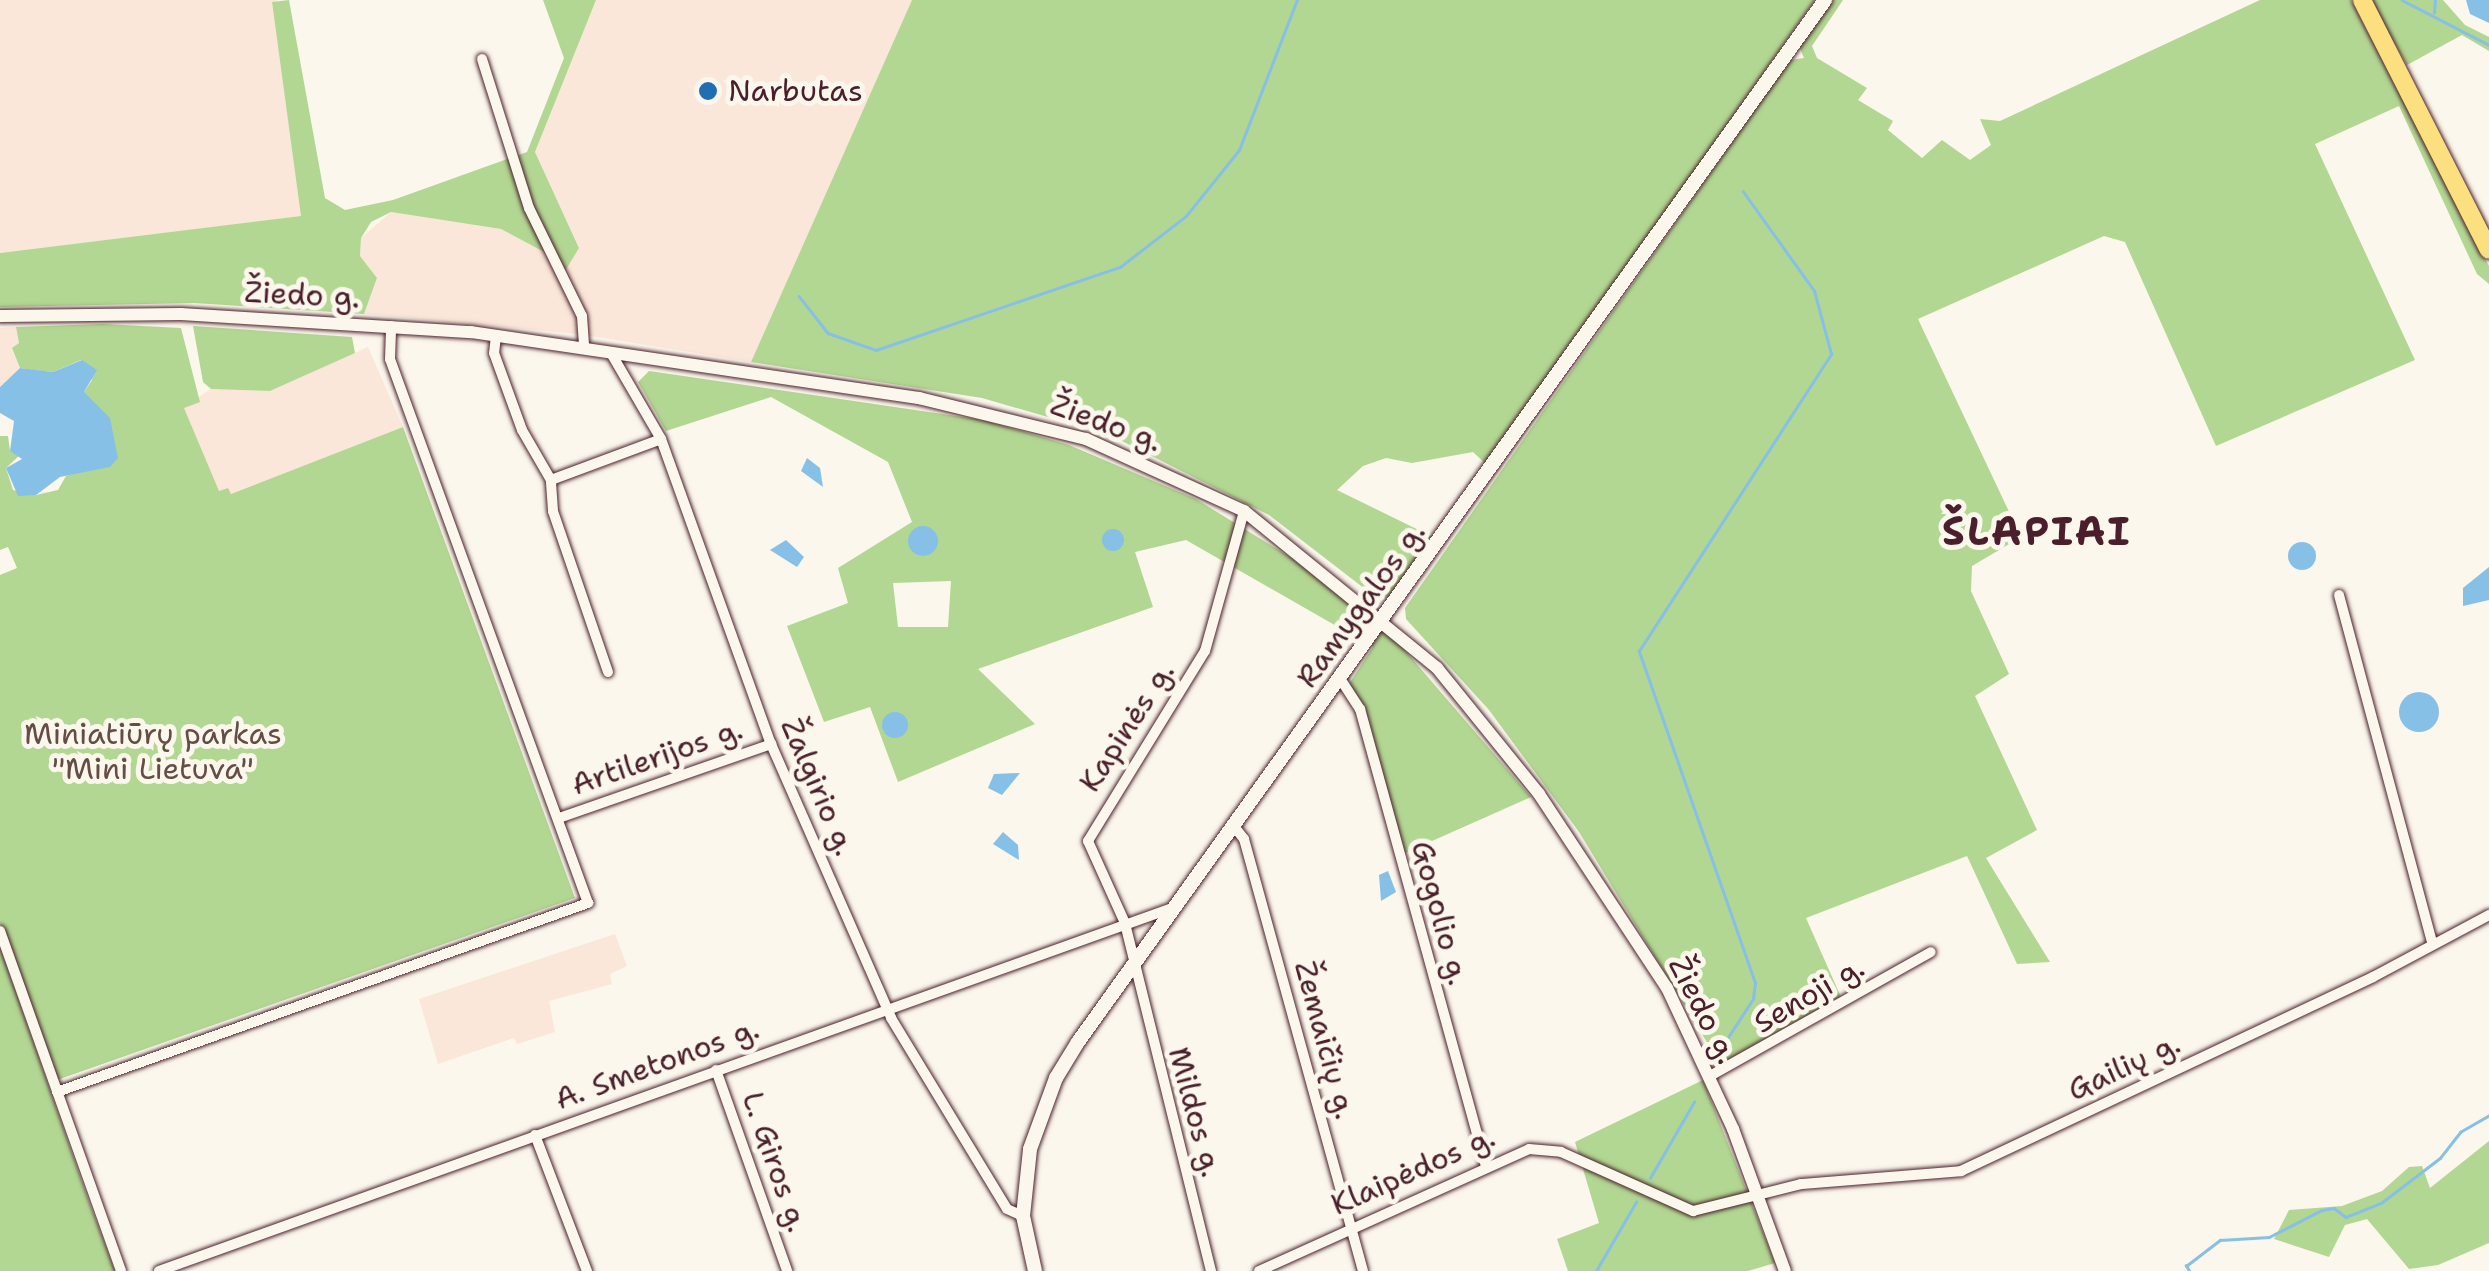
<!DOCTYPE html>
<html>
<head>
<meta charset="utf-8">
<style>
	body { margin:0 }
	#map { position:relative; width:2489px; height:1271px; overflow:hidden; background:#fbf7ec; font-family:"Shantell Sans",sans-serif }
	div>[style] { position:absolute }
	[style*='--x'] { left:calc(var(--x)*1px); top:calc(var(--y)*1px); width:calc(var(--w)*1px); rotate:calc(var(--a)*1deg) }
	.built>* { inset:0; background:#fae7d9 }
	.green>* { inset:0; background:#b2d792 }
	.water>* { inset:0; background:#87c0e6 }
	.round { border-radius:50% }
	.stream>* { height:2.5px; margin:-1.25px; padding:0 1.25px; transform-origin:1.25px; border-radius:1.25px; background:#87c0e6 }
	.roads { filter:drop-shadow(0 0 2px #4a1f2b) drop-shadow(0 0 2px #4a1f2b) }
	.minor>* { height:10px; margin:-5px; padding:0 5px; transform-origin:5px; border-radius:5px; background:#fbf7ec }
	.tertiary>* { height:12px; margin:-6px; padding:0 6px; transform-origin:6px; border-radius:6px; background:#fbf7ec }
	.secondary>* { height:14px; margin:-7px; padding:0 7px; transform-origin:7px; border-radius:7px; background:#fbf7ec }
	.trunk>* { height:18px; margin:-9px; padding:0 9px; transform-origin:9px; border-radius:9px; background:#fce080 }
	.dots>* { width:28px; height:28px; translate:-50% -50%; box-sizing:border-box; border:5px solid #fbf7ec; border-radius:50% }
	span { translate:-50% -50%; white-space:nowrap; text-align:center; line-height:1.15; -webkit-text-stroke:10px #fbf7ec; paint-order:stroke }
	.poi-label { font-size:30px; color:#4a1f2b }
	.left { translate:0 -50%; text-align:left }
	.street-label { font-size:30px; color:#4a1f2b }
	.park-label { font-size:30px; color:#644d45 }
	.district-label { font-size:40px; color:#4a1f2b; font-weight:700; letter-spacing:2.5px }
</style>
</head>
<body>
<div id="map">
	<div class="built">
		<div style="clip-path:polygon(0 0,279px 0,272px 3px,302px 216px,0 253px)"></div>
		<div style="clip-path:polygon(596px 0,912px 0,751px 362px,579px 334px,364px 314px,377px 279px,360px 256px,361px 238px,391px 212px,501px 229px,546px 253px,579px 247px,535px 152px)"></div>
		<div style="clip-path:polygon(16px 327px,19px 343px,12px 349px,20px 368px,0 387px,0 328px)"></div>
		<div style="clip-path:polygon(368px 347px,403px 427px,230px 494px,219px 492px,183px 407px,211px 389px,270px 391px)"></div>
		<div style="clip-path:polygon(615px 934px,627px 966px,610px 974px,612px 984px,549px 1001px,555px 1032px,517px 1044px,514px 1038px,438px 1064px,419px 999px)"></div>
	</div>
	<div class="green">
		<div style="clip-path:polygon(289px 0,325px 198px,345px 210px,393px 200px,527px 152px,564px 58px,543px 0,596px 0,535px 152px,579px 248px,562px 276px,546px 253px,501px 229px,391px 212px,371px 222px,361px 238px,360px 256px,377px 278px,364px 314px,194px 303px,0 307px,0 253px,301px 216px,272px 2px)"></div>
		<div style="clip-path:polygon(912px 0,1815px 0,1487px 465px,1473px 452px,1412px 463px,1386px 458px,1363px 466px,1337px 490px,1435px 538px,1392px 597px,1378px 599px,1269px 515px,1110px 435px,982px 398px,751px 362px)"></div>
		<div style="clip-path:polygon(1831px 0,1843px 0,1812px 46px,1817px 58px,1867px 88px,1858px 100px,1893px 121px,1888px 130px,1922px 158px,1942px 140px,1970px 160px,1991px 145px,1980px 119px,2000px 121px,2260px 0,2351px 0,2489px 266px,2489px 284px,2477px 274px,2399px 106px,2315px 144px,2415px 360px,2216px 446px,2125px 242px,2104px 236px,1918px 319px,2021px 537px,1972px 566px,1971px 591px,2009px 674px,1975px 696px,2037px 830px,1986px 858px,2050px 962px,2017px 964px,1967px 856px,1806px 918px,1841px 997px,1722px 1067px,1579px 832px,1489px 710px,1406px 619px,1405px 608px,1790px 60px,1804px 58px,1799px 46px)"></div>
		<div style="clip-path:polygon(2370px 0,2443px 0,2465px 25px,2489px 37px,2489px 51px,2462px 35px,2407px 65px)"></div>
		<div style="clip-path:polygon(103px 324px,181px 328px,200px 402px,184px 408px,219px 491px,228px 488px,231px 494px,403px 427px,575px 898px,57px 1080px,0 923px,0 575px,17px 568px,8px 547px,0 550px,0 436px,8px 436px,10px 451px,21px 454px,6px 468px,13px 490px,36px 495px,58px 490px,66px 476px,80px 472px,84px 392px,92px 380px,81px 360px,53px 372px,33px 370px,20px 368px,12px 348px,19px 343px,16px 327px)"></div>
		<div style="clip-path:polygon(193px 326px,352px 337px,355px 353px,270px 391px,211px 389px,203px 382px)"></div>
		<div style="clip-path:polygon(evenodd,649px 371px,983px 420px,1069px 445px,1196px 499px,1303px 565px,1402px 647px,1531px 797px,1396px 857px,1356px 709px,1345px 690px,1373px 647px,1186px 540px,1135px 552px,1153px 607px,978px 669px,1035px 724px,898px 782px,870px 707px,824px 722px,787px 626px,848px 603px,838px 568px,912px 522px,888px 462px,771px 397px,666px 431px,638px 382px,649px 371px,951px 581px,948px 627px,898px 627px,893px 583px,951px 581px)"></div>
		<div style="clip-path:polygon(0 947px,91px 1207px,115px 1271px,0 1271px)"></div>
		<div style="clip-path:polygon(1703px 1080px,1775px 1263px,1748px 1271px,1568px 1271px,1557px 1239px,1599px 1223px,1575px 1142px)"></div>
		<div style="clip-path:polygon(2489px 1141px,2489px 1243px,2438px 1265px,2409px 1269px,2367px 1219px,2345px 1225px,2329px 1257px,2274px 1239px,2289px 1210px,2342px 1206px,2382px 1191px,2409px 1167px,2422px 1166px,2430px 1188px)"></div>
	</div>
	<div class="water">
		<div style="clip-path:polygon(2466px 0,2489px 0,2489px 23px,2470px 14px)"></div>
		<div style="clip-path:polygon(82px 360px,97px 370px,84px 392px,110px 418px,118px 458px,110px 467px,60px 477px,36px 495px,18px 496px,6px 468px,22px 459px,10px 451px,14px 421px,0 413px,0 387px,20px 368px,53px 372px)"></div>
		<div style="clip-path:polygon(807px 458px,820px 468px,823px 487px,801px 471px)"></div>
		<div class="round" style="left:908px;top:526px;width:30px;height:30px"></div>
		<div class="round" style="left:1102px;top:529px;width:22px;height:22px"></div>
		<div style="clip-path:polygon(786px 540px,804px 557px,797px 567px,770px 550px)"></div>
		<div class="round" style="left:2288px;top:542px;width:28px;height:28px"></div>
		<div style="clip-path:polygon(2489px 567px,2489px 600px,2463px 606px,2463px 588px)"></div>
		<div class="round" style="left:2399px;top:692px;width:40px;height:40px"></div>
		<div class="round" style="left:882px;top:712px;width:26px;height:26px"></div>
		<div style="clip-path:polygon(1020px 773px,1002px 795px,988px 788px,994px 774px)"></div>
		<div style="clip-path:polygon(1003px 832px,1018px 845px,1019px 860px,993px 844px)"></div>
		<div style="clip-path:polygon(1388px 871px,1396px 892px,1381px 901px,1379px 875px)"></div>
	</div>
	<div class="stream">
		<div style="--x:2402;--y:0;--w:98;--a:27.3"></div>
		<div style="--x:2434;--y:13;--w:13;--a:-86"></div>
		<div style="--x:799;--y:296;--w:47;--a:51.9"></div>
		<div style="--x:828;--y:333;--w:51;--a:19.5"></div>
		<div style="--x:876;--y:350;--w:258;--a:-18.8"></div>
		<div style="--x:1120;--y:267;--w:83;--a:-37.7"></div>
		<div style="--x:1186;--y:216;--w:85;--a:-51.2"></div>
		<div style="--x:1239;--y:150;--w:161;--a:-68.9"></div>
		<div style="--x:1721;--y:1048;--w:59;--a:-56.9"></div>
		<div style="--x:1753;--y:999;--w:16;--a:-83"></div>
		<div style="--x:1755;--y:983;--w:352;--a:-109.3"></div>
		<div style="--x:1639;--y:651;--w:354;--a:-57.1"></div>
		<div style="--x:1831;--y:354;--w:65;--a:-105.1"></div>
		<div style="--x:1814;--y:291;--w:122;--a:-125.6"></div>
		<div style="--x:1650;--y:1178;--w:88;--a:-59.9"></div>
		<div style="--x:1596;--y:1271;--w:80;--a:-59.9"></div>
		<div style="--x:2189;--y:1271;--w:6;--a:-121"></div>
		<div style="--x:2186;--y:1266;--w:43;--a:-37.4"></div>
		<div style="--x:2220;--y:1240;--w:49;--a:-3.5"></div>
		<div style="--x:2269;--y:1237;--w:59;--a:-27"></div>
		<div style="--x:2322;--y:1210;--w:12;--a:-9"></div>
		<div style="--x:2334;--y:1208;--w:15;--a:37"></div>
		<div style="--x:2346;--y:1217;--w:38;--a:-22"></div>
		<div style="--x:2381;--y:1203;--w:74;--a:-37.3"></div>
		<div style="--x:2440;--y:1158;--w:33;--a:-52"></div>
		<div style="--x:2460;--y:1132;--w:34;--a:-30"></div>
	</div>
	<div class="roads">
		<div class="minor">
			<div style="--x:482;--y:59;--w:156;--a:72.5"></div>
			<div style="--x:529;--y:208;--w:120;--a:63.9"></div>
			<div style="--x:582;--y:316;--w:31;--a:86"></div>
			<div style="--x:496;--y:335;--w:18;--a:96"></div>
			<div style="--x:494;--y:353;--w:82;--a:70"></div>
			<div style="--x:522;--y:430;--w:58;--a:59.9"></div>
			<div style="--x:611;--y:353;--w:99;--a:59.8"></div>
			<div style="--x:661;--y:439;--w:324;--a:70.2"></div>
			<div style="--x:771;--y:744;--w:299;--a:66.3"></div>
			<div style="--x:891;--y:1018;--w:223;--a:58.7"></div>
			<div style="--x:1007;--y:1209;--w:17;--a:24"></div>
			<div style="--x:2339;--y:595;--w:362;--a:75"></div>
			<div style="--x:608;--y:672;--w:170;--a:-108.9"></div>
			<div style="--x:553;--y:511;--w:31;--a:-94"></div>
			<div style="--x:551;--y:480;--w:117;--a:-20.4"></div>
			<div style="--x:1341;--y:680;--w:35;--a:57"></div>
			<div style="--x:1360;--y:709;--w:472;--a:74.6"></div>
			<div style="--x:559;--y:818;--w:225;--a:-19.2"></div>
			<div style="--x:1233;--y:825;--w:18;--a:52"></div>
			<div style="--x:1244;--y:839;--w:448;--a:74.6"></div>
			<div style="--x:0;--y:931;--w:361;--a:70.4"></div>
			<div style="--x:716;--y:1070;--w:213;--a:70.5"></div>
			<div style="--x:1710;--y:1076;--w:253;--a:-29.3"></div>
			<div style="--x:57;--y:1092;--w:564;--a:-19.59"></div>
			<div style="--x:588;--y:903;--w:579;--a:-110"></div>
			<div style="--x:390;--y:359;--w:33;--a:-88"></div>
			<div style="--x:535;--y:1135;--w:146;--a:69.1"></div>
			<div style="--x:159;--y:1271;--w:1076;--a:-19.71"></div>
			<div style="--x:1211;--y:1271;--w:358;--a:-103.9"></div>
			<div style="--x:1125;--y:923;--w:90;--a:-114.3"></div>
			<div style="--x:1088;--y:841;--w:223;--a:-58.4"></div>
			<div style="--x:1205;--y:651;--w:145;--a:-74.4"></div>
			<div style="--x:1259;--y:1271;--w:296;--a:-24.3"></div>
			<div style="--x:1529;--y:1149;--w:32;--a:5"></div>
			<div style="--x:1561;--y:1152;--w:145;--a:24.1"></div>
			<div style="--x:1693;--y:1211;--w:111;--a:-14"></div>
			<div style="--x:1801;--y:1184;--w:161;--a:-4.6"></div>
			<div style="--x:1961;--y:1171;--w:455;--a:-25.2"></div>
			<div style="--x:2373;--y:977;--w:132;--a:-28.1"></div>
		</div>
		<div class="tertiary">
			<div style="--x:0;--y:316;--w:181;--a:-0.6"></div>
			<div style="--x:181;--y:314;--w:291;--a:3.6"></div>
			<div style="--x:471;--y:332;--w:453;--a:8.4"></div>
			<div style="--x:919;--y:398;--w:172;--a:13.8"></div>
			<div style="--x:1086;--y:439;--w:174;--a:24.5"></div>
			<div style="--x:1244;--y:511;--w:249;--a:39.1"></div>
			<div style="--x:1437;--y:668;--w:162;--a:51"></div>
			<div style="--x:1539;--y:794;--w:232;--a:56.6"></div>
			<div style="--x:1667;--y:988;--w:156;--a:64.9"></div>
			<div style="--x:1733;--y:1129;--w:151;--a:69.9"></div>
		</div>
		<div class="secondary">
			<div style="--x:1035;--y:1271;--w:56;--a:-102.3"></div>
			<div style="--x:1023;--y:1216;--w:67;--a:-84"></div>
			<div style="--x:1030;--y:1149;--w:76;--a:-69.9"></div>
			<div style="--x:1056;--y:1078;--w:42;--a:-58.6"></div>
			<div style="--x:1078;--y:1042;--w:1282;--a:-54.36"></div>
		</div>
		<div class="trunk">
			<div style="--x:2362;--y:0;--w:280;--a:63.1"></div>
		</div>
	</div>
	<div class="dots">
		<div style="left:708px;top:91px;background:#1f6fb2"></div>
	</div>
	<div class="poi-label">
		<span class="left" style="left:728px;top:91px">Narbutas</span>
	</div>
	<div class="street-label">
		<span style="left:302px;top:295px;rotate:3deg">Žiedo g.</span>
		<span style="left:1106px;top:423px;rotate:20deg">Žiedo g.</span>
		<span style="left:1361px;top:605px;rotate:-54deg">Ramygalos g.</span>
		<span style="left:1127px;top:727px;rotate:-57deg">Kapinės g.</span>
		<span style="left:657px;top:757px;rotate:-19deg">Artilerijos g.</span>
		<span style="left:818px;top:787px;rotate:67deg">Žalgirio g.</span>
		<span style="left:1440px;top:913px;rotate:75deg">Gogolio g.</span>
		<span style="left:1809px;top:995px;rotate:-30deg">Senoji g.</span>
		<span style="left:1703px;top:1010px;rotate:63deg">Žiedo g.</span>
		<span style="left:1325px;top:1040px;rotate:75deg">Žemaičių g.</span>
		<span style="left:657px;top:1064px;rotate:-20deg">A. Smetonos g.</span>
		<span style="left:2124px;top:1067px;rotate:-25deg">Gailių g.</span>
		<span style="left:1195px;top:1112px;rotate:75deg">Mildos g.</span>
		<span style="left:775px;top:1162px;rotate:71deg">L. Giros g.</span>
		<span style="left:1413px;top:1171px;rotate:-24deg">Klaipėdos g.</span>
	</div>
	<div class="park-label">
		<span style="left:153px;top:751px">Miniatiūrų parkas<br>"Mini Lietuva"</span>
	</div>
	<div class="district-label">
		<span style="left:2037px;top:531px">ŠLAPIAI</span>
	</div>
</div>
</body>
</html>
